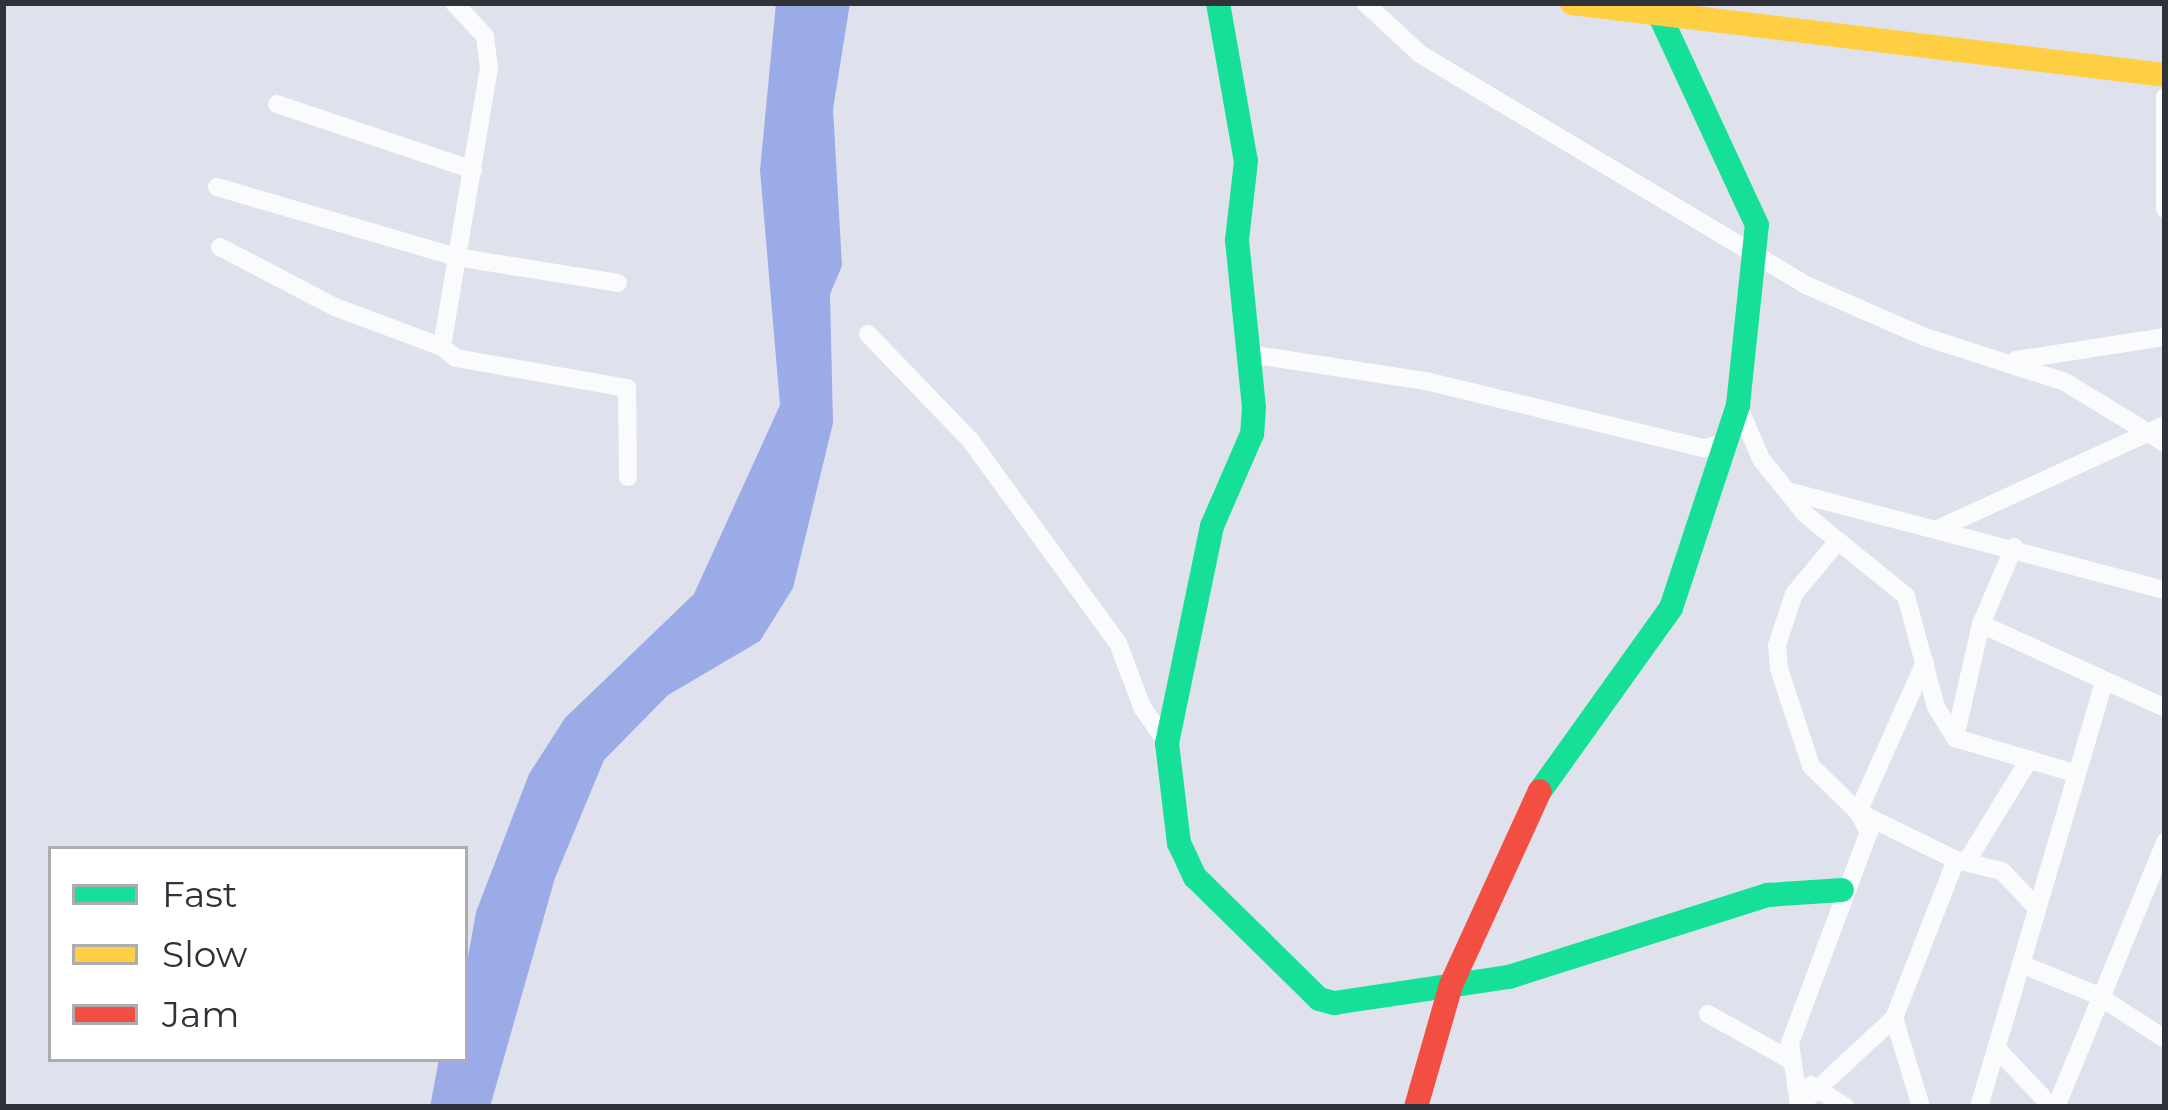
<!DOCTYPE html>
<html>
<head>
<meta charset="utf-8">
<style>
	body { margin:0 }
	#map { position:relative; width:2168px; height:1110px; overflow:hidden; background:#dfe2ed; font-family:Montserrat,sans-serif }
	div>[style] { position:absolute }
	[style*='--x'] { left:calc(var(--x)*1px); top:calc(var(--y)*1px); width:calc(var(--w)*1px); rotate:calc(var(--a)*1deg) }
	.water>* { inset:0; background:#9babe8 }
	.street>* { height:18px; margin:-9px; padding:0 9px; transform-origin:9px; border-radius:9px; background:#fafbfc }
	.fast>* { height:24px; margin:-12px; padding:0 12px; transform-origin:12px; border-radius:12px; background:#16e098 }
	.slow>* { height:24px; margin:-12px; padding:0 12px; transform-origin:12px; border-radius:12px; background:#ffcf43 }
	.jam>* { height:24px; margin:-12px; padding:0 12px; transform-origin:12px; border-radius:12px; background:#f24e42 }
	span { translate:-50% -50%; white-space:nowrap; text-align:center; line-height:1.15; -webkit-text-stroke:9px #fff; paint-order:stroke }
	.frame { position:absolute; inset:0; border:6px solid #30323a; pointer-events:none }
	.legend { position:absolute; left:48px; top:846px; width:420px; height:216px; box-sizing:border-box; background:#fff; border:3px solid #acadb0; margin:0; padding:15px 21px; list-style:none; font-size:36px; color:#30323a }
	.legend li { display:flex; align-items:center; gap:24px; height:60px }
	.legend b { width:60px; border:3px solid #acadb0 }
</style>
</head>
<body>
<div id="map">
	<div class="water">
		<div style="clip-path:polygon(776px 3px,850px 3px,833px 109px,842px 266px,830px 294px,833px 423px,793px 588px,760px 641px,668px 695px,604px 760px,555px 878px,490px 1107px,430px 1107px,439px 1059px,465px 1059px,465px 974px,476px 912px,529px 774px,565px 718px,694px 594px,780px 405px,760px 170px)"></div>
	</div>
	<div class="street">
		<div style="--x:454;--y:3;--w:45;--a:46.8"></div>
		<div style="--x:485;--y:36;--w:32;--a:83"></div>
		<div style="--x:489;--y:68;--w:283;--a:99.6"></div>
		<div style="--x:442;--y:347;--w:18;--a:38"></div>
		<div style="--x:456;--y:358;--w:174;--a:10"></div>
		<div style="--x:627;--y:388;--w:89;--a:89.4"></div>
		<div style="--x:1365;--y:3;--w:75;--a:42.8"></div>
		<div style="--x:1420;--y:54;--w:452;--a:30.9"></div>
		<div style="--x:1808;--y:286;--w:128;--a:23.6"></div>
		<div style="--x:1925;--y:337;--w:147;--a:17.8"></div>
		<div style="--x:2065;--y:382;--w:117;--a:31.4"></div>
		<div style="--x:2165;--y:97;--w:112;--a:90"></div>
		<div style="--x:277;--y:104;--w:207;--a:18.6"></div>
		<div style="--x:217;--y:187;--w:249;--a:16.3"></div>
		<div style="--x:456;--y:257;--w:164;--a:9.1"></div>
		<div style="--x:220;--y:247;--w:130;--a:27.6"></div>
		<div style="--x:335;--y:307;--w:114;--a:20.5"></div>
		<div style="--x:868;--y:334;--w:149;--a:46.1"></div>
		<div style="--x:971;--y:441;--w:250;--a:54"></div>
		<div style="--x:1118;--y:643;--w:68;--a:69.4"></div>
		<div style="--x:1142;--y:707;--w:44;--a:55.2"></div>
		<div style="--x:1249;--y:354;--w:179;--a:8.7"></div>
		<div style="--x:1426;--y:381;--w:286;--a:13.6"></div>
		<div style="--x:1704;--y:448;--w:21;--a:-14"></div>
		<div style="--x:2016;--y:360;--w:151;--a:-8.8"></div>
		<div style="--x:1738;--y:405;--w:59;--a:66.9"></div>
		<div style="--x:1761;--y:459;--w:70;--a:51.3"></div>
		<div style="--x:1805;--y:514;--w:130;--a:39.1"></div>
		<div style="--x:1906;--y:596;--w:115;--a:74.9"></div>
		<div style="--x:1936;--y:707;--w:36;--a:58"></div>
		<div style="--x:1955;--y:738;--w:127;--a:16.4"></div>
		<div style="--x:1787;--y:491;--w:391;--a:14.7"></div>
		<div style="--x:1942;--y:527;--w:245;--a:-24.6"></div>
		<div style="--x:1838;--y:541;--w:69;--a:129.7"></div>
		<div style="--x:1794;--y:594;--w:54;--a:108.4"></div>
		<div style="--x:1777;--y:645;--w:24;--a:85"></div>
		<div style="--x:1779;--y:669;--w:102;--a:71.7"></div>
		<div style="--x:1811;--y:766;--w:66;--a:44.4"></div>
		<div style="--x:1858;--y:812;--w:164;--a:-65.9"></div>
		<div style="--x:1981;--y:624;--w:202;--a:24.5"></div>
		<div style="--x:1955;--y:738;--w:117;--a:-77.2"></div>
		<div style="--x:1981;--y:624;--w:84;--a:-66.8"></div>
		<div style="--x:1967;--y:861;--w:119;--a:-58.5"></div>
		<div style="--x:2021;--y:964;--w:82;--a:22.2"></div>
		<div style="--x:2097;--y:995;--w:81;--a:32.9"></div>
		<div style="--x:1708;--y:1014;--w:96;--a:29.2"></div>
		<div style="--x:1894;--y:1018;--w:93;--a:73.1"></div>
		<div style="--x:1999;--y:1051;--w:77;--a:46.6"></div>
		<div style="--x:1811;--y:1085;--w:41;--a:32.2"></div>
		<div style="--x:1799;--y:1105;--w:63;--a:-98.3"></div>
		<div style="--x:1790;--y:1043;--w:225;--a:-69.5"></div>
		<div style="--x:1869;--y:832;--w:23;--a:-119"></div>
		<div style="--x:1858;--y:812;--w:109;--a:26.1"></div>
		<div style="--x:1956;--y:860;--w:47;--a:13.4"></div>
		<div style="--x:2002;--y:871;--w:48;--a:46.7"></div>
		<div style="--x:1798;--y:1107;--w:131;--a:-42.8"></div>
		<div style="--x:1894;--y:1018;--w:170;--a:-68.6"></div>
		<div style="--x:1979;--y:1107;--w:444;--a:-73.6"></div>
		<div style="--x:2056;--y:1107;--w:287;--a:-67.6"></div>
	</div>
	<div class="fast">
		<div style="--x:1218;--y:3;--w:160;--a:80"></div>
		<div style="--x:1246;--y:161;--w:80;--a:96.5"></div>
		<div style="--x:1237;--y:240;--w:168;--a:84.2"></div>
		<div style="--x:1254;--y:407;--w:27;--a:94"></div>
		<div style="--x:1252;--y:434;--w:100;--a:113.5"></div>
		<div style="--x:1212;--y:526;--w:222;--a:101.7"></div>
		<div style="--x:1167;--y:743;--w:101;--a:83.2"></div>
		<div style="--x:1179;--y:843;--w:38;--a:65"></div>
		<div style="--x:1195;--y:877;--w:174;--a:44.5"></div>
		<div style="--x:1319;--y:999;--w:16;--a:15"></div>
		<div style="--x:1334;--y:1003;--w:177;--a:-8.5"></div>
		<div style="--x:1509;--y:977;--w:272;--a:-17.6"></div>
		<div style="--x:1768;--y:895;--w:74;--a:-3.9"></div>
		<div style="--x:1540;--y:791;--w:225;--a:-54.4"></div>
		<div style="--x:1671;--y:608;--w:214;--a:-71.7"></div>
		<div style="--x:1738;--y:405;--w:181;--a:-84"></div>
		<div style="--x:1757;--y:225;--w:233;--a:-114.9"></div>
	</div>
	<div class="slow">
		<div style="--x:1572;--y:3;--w:597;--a:6.92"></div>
	</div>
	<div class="jam">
		<div style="--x:1416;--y:1107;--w:127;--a:-74"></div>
		<div style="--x:1451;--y:985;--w:213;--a:-65.4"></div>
	</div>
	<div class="frame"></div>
	<ul class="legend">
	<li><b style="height:15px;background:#16e098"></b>Fast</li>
	<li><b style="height:15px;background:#ffcf43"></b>Slow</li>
	<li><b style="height:15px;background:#f24e42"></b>Jam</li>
	</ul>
</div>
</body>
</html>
